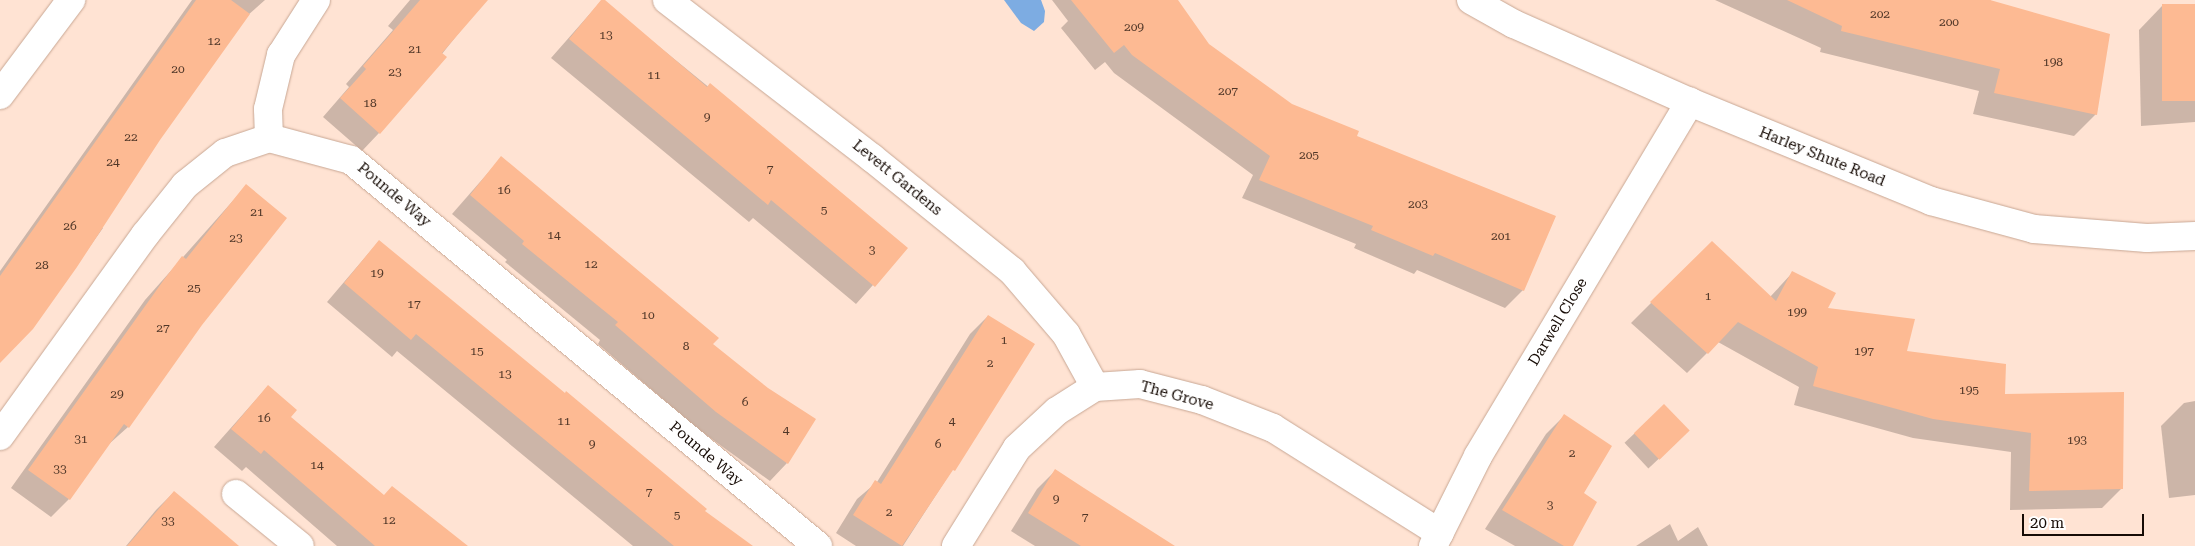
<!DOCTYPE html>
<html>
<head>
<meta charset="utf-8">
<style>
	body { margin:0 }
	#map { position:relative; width:2195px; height:546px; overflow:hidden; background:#ffe3d3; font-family:"Roboto Serif",serif }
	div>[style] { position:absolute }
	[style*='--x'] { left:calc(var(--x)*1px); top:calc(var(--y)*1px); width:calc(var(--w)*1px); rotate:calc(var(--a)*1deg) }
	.water>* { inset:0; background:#7dace2 }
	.shadow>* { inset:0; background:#0003; transform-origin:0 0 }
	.building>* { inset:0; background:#fdba93; transform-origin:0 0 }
	.roads { filter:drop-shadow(0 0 1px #c8a794) drop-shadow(0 0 1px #c8a794) }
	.minor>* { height:28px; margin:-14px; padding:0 14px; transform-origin:14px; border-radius:14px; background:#fff }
	.secondary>* { height:28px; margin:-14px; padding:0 14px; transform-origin:14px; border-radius:14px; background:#fff }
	span { translate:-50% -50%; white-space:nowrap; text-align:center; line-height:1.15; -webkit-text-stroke:4px #fff; paint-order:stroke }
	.number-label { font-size:12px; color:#503728 }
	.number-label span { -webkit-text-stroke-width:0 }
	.street-label { font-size:15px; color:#160b05 }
	.scale { position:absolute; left:2022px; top:514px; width:122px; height:22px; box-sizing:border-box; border:2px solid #160b05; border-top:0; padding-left:6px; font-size:15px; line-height:18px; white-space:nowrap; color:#160b05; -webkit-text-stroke:4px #fff; paint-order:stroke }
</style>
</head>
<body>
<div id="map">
	<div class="water">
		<div style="clip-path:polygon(1004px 0,1041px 0,1045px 11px,1044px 22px,1034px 31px,1021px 23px)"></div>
	</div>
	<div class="shadow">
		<div style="clip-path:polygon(192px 0,265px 0,247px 16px,159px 139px,100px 226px,103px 228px,32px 328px,0 361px,0 271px)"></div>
		<div style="clip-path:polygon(410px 0,485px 0,379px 133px,362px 151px,323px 117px,349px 87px,346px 84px,393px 30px,388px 26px)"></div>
		<div style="clip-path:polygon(602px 0,906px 248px,856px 304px,753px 218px,749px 222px,551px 58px)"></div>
		<div style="clip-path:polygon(1052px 0,1177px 0,1208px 45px,1291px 105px,1355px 137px,1555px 217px,1523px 290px,1505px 308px,1417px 270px,1414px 274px,1354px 248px,1356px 244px,1242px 198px,1253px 175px,1114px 73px,1105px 62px,1095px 70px,1061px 28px,1068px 21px)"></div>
		<div style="clip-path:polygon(1715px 0,1990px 0,2096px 114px,2074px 136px,1973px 114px,1979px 91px,1820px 52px,1821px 48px)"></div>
		<div style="clip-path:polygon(2195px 5px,2195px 122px,2141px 126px,2139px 30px,2162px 6px)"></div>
		<div style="clip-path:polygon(501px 158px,712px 345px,767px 389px,787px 463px,770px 481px,698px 429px,598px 344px,600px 340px,505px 262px,507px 260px,452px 214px)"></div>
		<div style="clip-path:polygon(246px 186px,225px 291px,128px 427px,109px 444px,69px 499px,51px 517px,11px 488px,145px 300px)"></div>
		<div style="clip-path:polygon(379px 241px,703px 511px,751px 546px,633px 546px,397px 351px,392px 357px,327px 302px)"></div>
		<div style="clip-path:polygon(1712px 242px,1770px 297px,1793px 272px,1826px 309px,1905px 352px,2121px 489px,2102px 508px,2010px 510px,2011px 452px,1913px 438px,1794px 405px,1799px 387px,1718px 342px,1687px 373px,1631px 323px)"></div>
		<div style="clip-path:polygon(988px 316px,1033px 345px,903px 546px,856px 546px,836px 533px,857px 499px,877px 482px,970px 334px)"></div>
		<div style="clip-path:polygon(268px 386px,289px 417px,383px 496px,462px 546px,337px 546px,246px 467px,242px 471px,214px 447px)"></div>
		<div style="clip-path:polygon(2195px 401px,2195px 495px,2169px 498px,2161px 426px,2184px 403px)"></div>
		<div style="left:1664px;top:406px;width:35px;height:54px;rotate:47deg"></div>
		<div style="clip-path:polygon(1564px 416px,1582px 494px,1571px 546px,1515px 546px,1485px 529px,1546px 434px)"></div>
		<div style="clip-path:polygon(1055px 471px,1168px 546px,1035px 546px,1011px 531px,1037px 489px)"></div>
		<div style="clip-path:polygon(174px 492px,208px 546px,126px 546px,156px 510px)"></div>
		<div style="clip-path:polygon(1670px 524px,1678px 541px,1698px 527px,1708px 546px,1636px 546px)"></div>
	</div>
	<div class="building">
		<div style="clip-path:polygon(196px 0,231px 0,250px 14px,160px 140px,77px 267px,33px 329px,0 363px,0 276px)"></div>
		<div style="clip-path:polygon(420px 0,488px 0,442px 53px,447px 57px,380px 134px,340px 98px,366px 69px,363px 66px)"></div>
		<div style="clip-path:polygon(601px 0,605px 0,707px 87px,710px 83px,908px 248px,875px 287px,771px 200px,768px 205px,569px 39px)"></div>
		<div style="clip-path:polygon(1071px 0,1178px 0,1209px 44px,1292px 104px,1359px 131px,1357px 136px,1556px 216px,1524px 291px,1435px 253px,1433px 256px,1371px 230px,1373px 226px,1259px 180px,1270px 156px,1132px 55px,1124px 45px,1114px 53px)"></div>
		<div style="clip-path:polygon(1787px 0,1990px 0,2110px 34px,2097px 115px,1994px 93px,2000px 69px,1841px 31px,1842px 26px)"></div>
		<div style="left:2195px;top:4px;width:97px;height:33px;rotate:90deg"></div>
		<div style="clip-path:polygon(501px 156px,719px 338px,713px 344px,768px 388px,816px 419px,788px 464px,716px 412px,615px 325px,618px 322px,522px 244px,524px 241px,470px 195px)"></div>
		<div style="clip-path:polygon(246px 184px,287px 218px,202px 325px,129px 428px,124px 424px,70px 500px,28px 470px,163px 281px,182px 256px,186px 259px)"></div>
		<div style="clip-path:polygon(379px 240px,565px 393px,566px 391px,707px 509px,705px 511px,753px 546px,674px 546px,416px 334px,411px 340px,344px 283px)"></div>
		<div style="clip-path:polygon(1712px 241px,1776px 301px,1792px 271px,1836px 293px,1828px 308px,1915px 319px,1907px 351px,2006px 364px,2005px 394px,2124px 392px,2123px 489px,2029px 491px,2031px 433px,1933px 419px,1813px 386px,1818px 367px,1738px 322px,1708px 354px,1650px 302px)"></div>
		<div style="clip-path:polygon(988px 315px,1035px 344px,955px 471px,953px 470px,902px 546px,853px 515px,875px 480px,881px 484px)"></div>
		<div style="clip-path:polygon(268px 385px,297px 410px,291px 417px,384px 495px,392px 486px,468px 546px,375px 546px,264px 450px,261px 454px,231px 429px)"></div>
		<div style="left:1664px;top:404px;width:37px;height:42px;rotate:46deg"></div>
		<div style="clip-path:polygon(1564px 414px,1612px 446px,1584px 493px,1597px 502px,1573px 546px,1564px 546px,1502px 510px)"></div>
		<div style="clip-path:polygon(1055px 469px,1084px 488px,1175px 546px,1081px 546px,1028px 513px)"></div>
		<div style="clip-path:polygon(174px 491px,198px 511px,239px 546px,127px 546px)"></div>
	</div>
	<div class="roads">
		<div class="minor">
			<div style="--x:667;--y:0;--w:259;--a:37.6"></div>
			<div style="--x:872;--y:158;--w:180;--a:38.9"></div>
			<div style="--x:1012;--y:271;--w:83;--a:49.4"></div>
			<div style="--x:1066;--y:334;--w:60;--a:61.3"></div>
			<div style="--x:0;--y:95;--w:119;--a:-53.2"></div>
			<div style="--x:269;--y:138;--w:29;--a:-92"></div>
			<div style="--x:268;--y:109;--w:56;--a:-76.5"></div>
			<div style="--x:281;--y:55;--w:65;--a:-57.5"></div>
			<div style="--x:0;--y:436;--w:248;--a:-54.2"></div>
			<div style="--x:145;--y:235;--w:64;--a:-51.3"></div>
			<div style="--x:185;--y:185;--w:51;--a:-38.7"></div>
			<div style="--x:225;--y:153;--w:46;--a:-18.8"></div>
			<div style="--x:269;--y:138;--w:85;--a:15"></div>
			<div style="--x:351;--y:160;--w:606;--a:39.58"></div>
			<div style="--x:236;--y:494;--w:82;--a:39.1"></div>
			<div style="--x:956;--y:546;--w:115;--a:-58.1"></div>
			<div style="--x:1017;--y:448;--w:54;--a:-42.8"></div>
			<div style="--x:1057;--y:411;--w:45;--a:-32.3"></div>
			<div style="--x:1095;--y:387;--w:45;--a:-3.8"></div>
			<div style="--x:1140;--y:384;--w:64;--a:14.5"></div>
			<div style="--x:1202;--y:400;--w:76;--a:21.5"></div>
			<div style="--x:1273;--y:428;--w:197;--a:32.2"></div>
			<div style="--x:1433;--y:546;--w:101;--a:-63.4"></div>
			<div style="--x:1478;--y:456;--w:413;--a:-59.1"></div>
		</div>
		<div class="secondary">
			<div style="--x:1471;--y:0;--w:49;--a:29.2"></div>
			<div style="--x:1514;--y:24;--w:193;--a:23.9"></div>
			<div style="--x:1690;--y:102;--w:261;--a:22.3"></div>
			<div style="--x:1931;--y:201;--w:107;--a:15.2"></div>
			<div style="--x:2034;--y:229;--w:113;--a:4.6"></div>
			<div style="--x:2147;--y:238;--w:48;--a:-2.4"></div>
		</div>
	</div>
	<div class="number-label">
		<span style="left:1880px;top:15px">202</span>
		<span style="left:1949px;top:23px">200</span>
		<span style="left:1134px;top:28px">209</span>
		<span style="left:606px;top:36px">13</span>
		<span style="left:214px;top:42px">12</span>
		<span style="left:415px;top:50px">21</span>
		<span style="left:2053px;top:63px">198</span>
		<span style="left:178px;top:70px">20</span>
		<span style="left:395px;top:73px">23</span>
		<span style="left:654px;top:76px">11</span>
		<span style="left:1228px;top:92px">207</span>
		<span style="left:370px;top:104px">18</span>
		<span style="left:707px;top:118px">9</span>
		<span style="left:131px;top:138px">22</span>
		<span style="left:1309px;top:156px">205</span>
		<span style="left:113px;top:163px">24</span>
		<span style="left:770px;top:170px">7</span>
		<span style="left:504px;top:191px">16</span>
		<span style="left:1418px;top:205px">203</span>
		<span style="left:824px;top:211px">5</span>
		<span style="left:257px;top:213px">21</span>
		<span style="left:70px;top:227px">26</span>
		<span style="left:554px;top:236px">14</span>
		<span style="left:1501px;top:237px">201</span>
		<span style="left:236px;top:239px">23</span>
		<span style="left:872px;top:251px">3</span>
		<span style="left:591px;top:265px">12</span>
		<span style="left:42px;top:266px">28</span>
		<span style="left:377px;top:274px">19</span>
		<span style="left:194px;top:289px">25</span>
		<span style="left:1708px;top:297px">1</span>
		<span style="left:414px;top:305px">17</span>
		<span style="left:1797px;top:313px">199</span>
		<span style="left:648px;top:316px">10</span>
		<span style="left:163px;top:329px">27</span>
		<span style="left:1004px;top:341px">1</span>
		<span style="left:686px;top:347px">8</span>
		<span style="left:477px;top:352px">15</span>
		<span style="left:1864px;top:352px">197</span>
		<span style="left:990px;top:364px">2</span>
		<span style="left:505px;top:375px">13</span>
		<span style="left:1969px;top:391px">195</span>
		<span style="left:117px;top:395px">29</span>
		<span style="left:745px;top:403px">6</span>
		<span style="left:264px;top:419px">16</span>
		<span style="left:564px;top:422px">11</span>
		<span style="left:952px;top:422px">4</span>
		<span style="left:786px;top:431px">4</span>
		<span style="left:81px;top:440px">31</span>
		<span style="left:2077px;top:441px">193</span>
		<span style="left:592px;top:445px">9</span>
		<span style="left:938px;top:445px">6</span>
		<span style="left:1572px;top:454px">2</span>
		<span style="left:317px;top:466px">14</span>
		<span style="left:60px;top:470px">33</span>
		<span style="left:649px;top:493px">7</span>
		<span style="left:1056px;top:500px">9</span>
		<span style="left:1550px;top:506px">3</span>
		<span style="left:889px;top:513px">2</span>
		<span style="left:677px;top:516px">5</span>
		<span style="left:1085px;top:518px">7</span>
		<span style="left:389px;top:521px">12</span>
		<span style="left:168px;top:522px">33</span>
	</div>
	<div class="street-label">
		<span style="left:1822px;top:157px;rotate:22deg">Harley Shute Road</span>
		<span style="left:897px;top:178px;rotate:39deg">Levett Gardens</span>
		<span style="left:394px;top:195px;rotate:40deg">Pounde Way</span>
		<span style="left:1558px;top:322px;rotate:-59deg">Darwell Close</span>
		<span style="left:1177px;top:396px;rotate:15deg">The Grove</span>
		<span style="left:706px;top:454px;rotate:40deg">Pounde Way</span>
	</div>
	<div class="scale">20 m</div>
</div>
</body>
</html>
